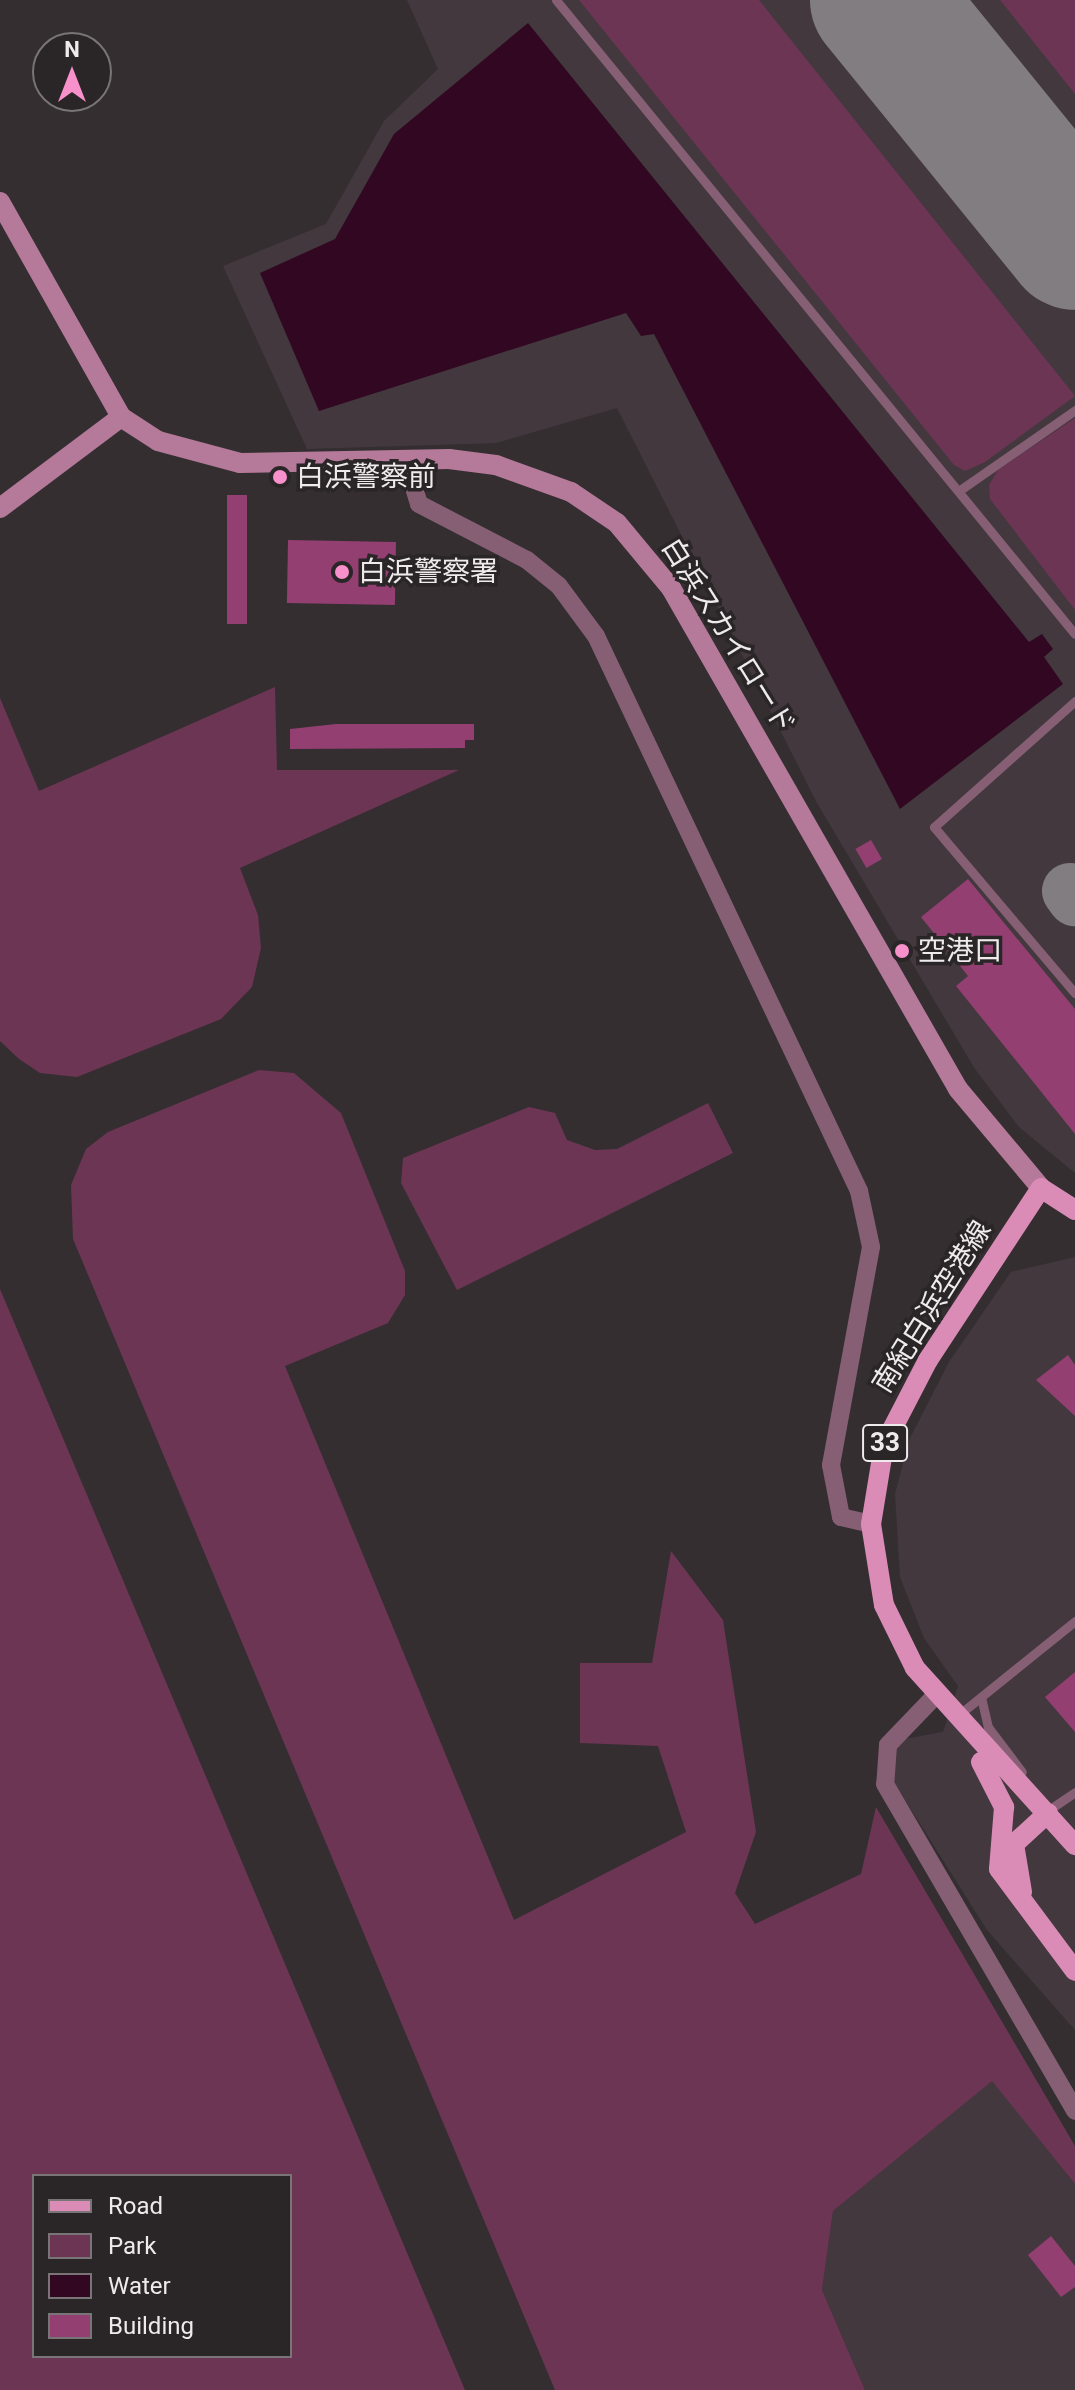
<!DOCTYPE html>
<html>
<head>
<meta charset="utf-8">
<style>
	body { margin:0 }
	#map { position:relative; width:1075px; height:2390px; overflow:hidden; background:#342e31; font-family:Roboto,"Noto Sans JP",sans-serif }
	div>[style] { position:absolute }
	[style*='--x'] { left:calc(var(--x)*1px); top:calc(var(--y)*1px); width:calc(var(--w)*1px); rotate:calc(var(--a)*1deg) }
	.built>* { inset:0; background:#43383e }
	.green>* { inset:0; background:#6c3554 }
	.water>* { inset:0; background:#310722 }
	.taxiway>* { height:56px; margin:-28px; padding:0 28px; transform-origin:28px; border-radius:28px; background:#827d80 }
	.runway>* { height:140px; margin:-70px; padding:0 70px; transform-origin:70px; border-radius:70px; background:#827d80 }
	.building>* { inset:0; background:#933f71; transform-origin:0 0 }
	.lane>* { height:9px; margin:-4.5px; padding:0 4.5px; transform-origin:4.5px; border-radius:4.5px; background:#865f74 }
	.street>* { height:18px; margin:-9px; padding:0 9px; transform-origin:9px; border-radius:9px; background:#865f74 }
	.secondary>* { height:20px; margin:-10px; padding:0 10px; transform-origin:10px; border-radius:10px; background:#b57999 }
	.primary>* { height:20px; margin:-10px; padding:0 10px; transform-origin:10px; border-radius:10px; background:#da8cb7 }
	.dots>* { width:22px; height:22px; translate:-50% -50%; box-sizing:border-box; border:4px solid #2a2527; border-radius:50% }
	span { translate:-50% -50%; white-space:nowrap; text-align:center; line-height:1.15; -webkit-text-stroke:7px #2a2527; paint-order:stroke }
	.shield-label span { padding:2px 6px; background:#2a2527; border:2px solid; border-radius:6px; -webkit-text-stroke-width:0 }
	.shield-label { font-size:26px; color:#efebed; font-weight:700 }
	.poi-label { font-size:28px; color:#efebed }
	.left { translate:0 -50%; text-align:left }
	.street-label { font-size:28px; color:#efebed }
	.legend { position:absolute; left:32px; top:2174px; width:260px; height:184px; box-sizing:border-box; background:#2a2527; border:2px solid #797476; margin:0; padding:10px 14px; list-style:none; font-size:24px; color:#efebed }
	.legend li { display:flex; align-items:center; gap:16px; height:40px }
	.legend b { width:40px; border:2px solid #797476 }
	.north { position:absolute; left:32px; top:32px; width:80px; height:80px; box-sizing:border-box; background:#2a2527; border:2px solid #797476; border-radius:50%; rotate:0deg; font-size:22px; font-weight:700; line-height:32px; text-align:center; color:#efebed }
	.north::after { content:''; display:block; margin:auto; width:28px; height:36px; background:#f890cb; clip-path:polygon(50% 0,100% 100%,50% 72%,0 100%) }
</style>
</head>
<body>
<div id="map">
	<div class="built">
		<div style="clip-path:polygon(407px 0,1075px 0,1075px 1173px,1019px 1127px,975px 1069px,817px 803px,617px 408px,496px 443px,307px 449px,223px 266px,326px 224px,384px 121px,438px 69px)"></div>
		<div style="clip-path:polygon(1075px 1257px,1075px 2030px,987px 1930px,895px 1784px,891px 1756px,904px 1739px,943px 1732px,958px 1686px,924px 1638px,900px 1577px,895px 1494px,909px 1440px,949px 1362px,1011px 1272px)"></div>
		<div style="clip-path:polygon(992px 2080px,1075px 2184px,1075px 2390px,865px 2390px,822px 2290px,833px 2211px)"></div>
	</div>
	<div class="green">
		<div style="clip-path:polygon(579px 0,759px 0,1075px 396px,985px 462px,965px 471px,954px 465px)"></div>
		<div style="clip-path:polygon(1000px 0,1075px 0,1075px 94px)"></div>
		<div style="clip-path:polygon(1075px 418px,1075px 610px,990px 499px,989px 485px,998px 470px)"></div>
		<div style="clip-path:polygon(275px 687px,277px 770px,459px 770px,240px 868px,258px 915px,261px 948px,252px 987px,221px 1019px,77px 1077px,40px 1073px,19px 1059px,0 1041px,0 698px,39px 791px)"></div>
		<div style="clip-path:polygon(259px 1070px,294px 1073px,341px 1113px,405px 1271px,405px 1295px,388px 1323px,285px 1366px,514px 1920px,686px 1832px,658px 1746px,580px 1743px,580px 1663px,652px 1663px,671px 1551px,723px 1620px,756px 1832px,735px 1893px,755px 1924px,861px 1874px,876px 1807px,1075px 2146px,1075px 2184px,992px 2081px,833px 2211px,822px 2290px,865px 2390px,555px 2390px,73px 1239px,71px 1185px,86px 1149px,108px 1132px)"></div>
		<div style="clip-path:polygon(708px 1103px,733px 1153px,457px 1290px,401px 1183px,403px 1158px,529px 1107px,555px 1113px,567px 1140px,595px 1150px,617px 1149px)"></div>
		<div style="clip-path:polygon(evenodd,0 1289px,465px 2390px,466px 2390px,0 2390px,0 1289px,34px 2176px,290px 2176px,290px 2356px,34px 2356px,34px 2176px)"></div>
	</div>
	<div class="water">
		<div style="clip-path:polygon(528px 23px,1029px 642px,1042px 634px,1053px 649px,1044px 657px,1063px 684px,900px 809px,654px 334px,641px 336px,626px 313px,319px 411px,260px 273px,335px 239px,394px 134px)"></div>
	</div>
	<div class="taxiway">
		<div style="--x:1070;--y:891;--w:9;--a:54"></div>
	</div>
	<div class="runway">
		<div style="--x:880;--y:0;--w:309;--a:50.9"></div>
	</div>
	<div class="building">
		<div style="left:227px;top:495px;width:20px;height:129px"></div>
		<div style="left:288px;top:540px;width:108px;height:63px;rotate:1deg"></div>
		<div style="clip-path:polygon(336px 724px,474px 724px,474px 740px,465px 740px,465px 748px,290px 749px,290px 729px)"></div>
		<div style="left:871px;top:840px;width:22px;height:18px;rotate:60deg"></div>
		<div style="clip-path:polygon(968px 879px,1075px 1009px,1075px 1134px,956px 986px,968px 976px,921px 917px)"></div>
		<div style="clip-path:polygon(1068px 1355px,1075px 1365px,1075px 1416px,1036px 1380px)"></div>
		<div style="clip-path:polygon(1075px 1672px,1075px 1732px,1045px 1697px)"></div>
		<div style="clip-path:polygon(1051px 2236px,1075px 2266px,1075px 2287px,1061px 2297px,1028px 2255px)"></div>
	</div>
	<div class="lane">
		<div style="--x:556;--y:0;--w:819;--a:50.7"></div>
		<div style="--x:960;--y:490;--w:140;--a:-34.8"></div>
		<div style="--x:1075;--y:701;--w:189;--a:138.2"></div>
		<div style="--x:934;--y:827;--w:218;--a:49.7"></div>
		<div style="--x:981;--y:1697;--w:31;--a:77"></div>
		<div style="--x:988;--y:1727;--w:56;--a:52.9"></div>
		<div style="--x:956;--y:1717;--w:153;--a:-38.9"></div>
		<div style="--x:1047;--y:1811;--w:34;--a:-34"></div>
	</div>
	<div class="street">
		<div style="--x:405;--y:459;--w:47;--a:72.7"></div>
		<div style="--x:419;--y:504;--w:122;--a:27.4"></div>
		<div style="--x:527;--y:560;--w:41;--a:39.1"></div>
		<div style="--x:559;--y:586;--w:62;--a:53.5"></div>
		<div style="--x:596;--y:636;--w:614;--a:64.64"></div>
		<div style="--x:859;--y:1191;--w:57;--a:77.9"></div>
		<div style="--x:871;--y:1247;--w:222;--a:100.4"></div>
		<div style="--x:831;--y:1465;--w:53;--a:79.1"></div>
		<div style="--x:841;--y:1517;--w:31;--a:13"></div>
		<div style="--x:935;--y:1696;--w:68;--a:133.8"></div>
		<div style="--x:888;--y:1745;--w:39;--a:94"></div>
		<div style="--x:885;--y:1784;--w:378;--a:59.8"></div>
	</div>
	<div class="secondary">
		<div style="--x:0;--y:202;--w:247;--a:60.6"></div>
		<div style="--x:121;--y:417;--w:44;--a:33"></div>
		<div style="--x:158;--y:441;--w:85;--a:15"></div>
		<div style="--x:240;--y:463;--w:209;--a:-1.1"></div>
		<div style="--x:449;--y:459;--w:47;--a:7.3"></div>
		<div style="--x:496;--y:465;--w:80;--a:19.8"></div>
		<div style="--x:571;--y:492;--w:55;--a:34"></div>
		<div style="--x:617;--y:523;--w:85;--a:50.3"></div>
		<div style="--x:671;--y:588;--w:577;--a:60.19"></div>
		<div style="--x:958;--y:1089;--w:129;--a:50"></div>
		<div style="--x:0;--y:508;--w:151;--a:-36.9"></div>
	</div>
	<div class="primary">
		<div style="--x:1075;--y:1210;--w:40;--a:-147.1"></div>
		<div style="--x:1041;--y:1188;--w:206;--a:123.3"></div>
		<div style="--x:928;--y:1360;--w:96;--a:117.4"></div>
		<div style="--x:884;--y:1445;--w:80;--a:99.3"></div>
		<div style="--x:871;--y:1524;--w:82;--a:80.9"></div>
		<div style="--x:884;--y:1605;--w:70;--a:63.8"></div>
		<div style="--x:915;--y:1668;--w:239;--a:47.9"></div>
		<div style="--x:981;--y:1762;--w:51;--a:62.9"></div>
		<div style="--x:1004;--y:1807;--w:62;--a:94.6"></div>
		<div style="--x:999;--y:1869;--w:127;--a:53.3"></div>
		<div style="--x:1022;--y:1892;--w:49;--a:-99.5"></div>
		<div style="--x:1014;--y:1844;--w:46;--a:-42.4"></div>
	</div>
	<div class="dots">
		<div style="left:280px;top:477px;background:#f890cb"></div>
		<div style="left:342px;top:572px;background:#f890cb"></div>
		<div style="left:902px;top:951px;background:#f890cb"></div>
	</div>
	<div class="shield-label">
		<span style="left:885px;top:1443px">33</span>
	</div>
	<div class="poi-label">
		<span class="left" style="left:296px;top:477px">白浜警察前</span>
		<span class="left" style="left:358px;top:572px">白浜警察署</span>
		<span class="left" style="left:918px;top:951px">空港口</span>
	</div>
	<div class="street-label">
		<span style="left:728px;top:636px;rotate:58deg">白浜スカイロード</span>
		<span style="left:932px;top:1307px;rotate:-58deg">南紀白浜空港線</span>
	</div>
	<ul class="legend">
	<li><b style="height:10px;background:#da8cb7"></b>Road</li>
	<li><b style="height:22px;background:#6c3554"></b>Park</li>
	<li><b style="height:22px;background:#310722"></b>Water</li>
	<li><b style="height:22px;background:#933f71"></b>Building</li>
	</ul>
	<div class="north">N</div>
</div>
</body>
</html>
